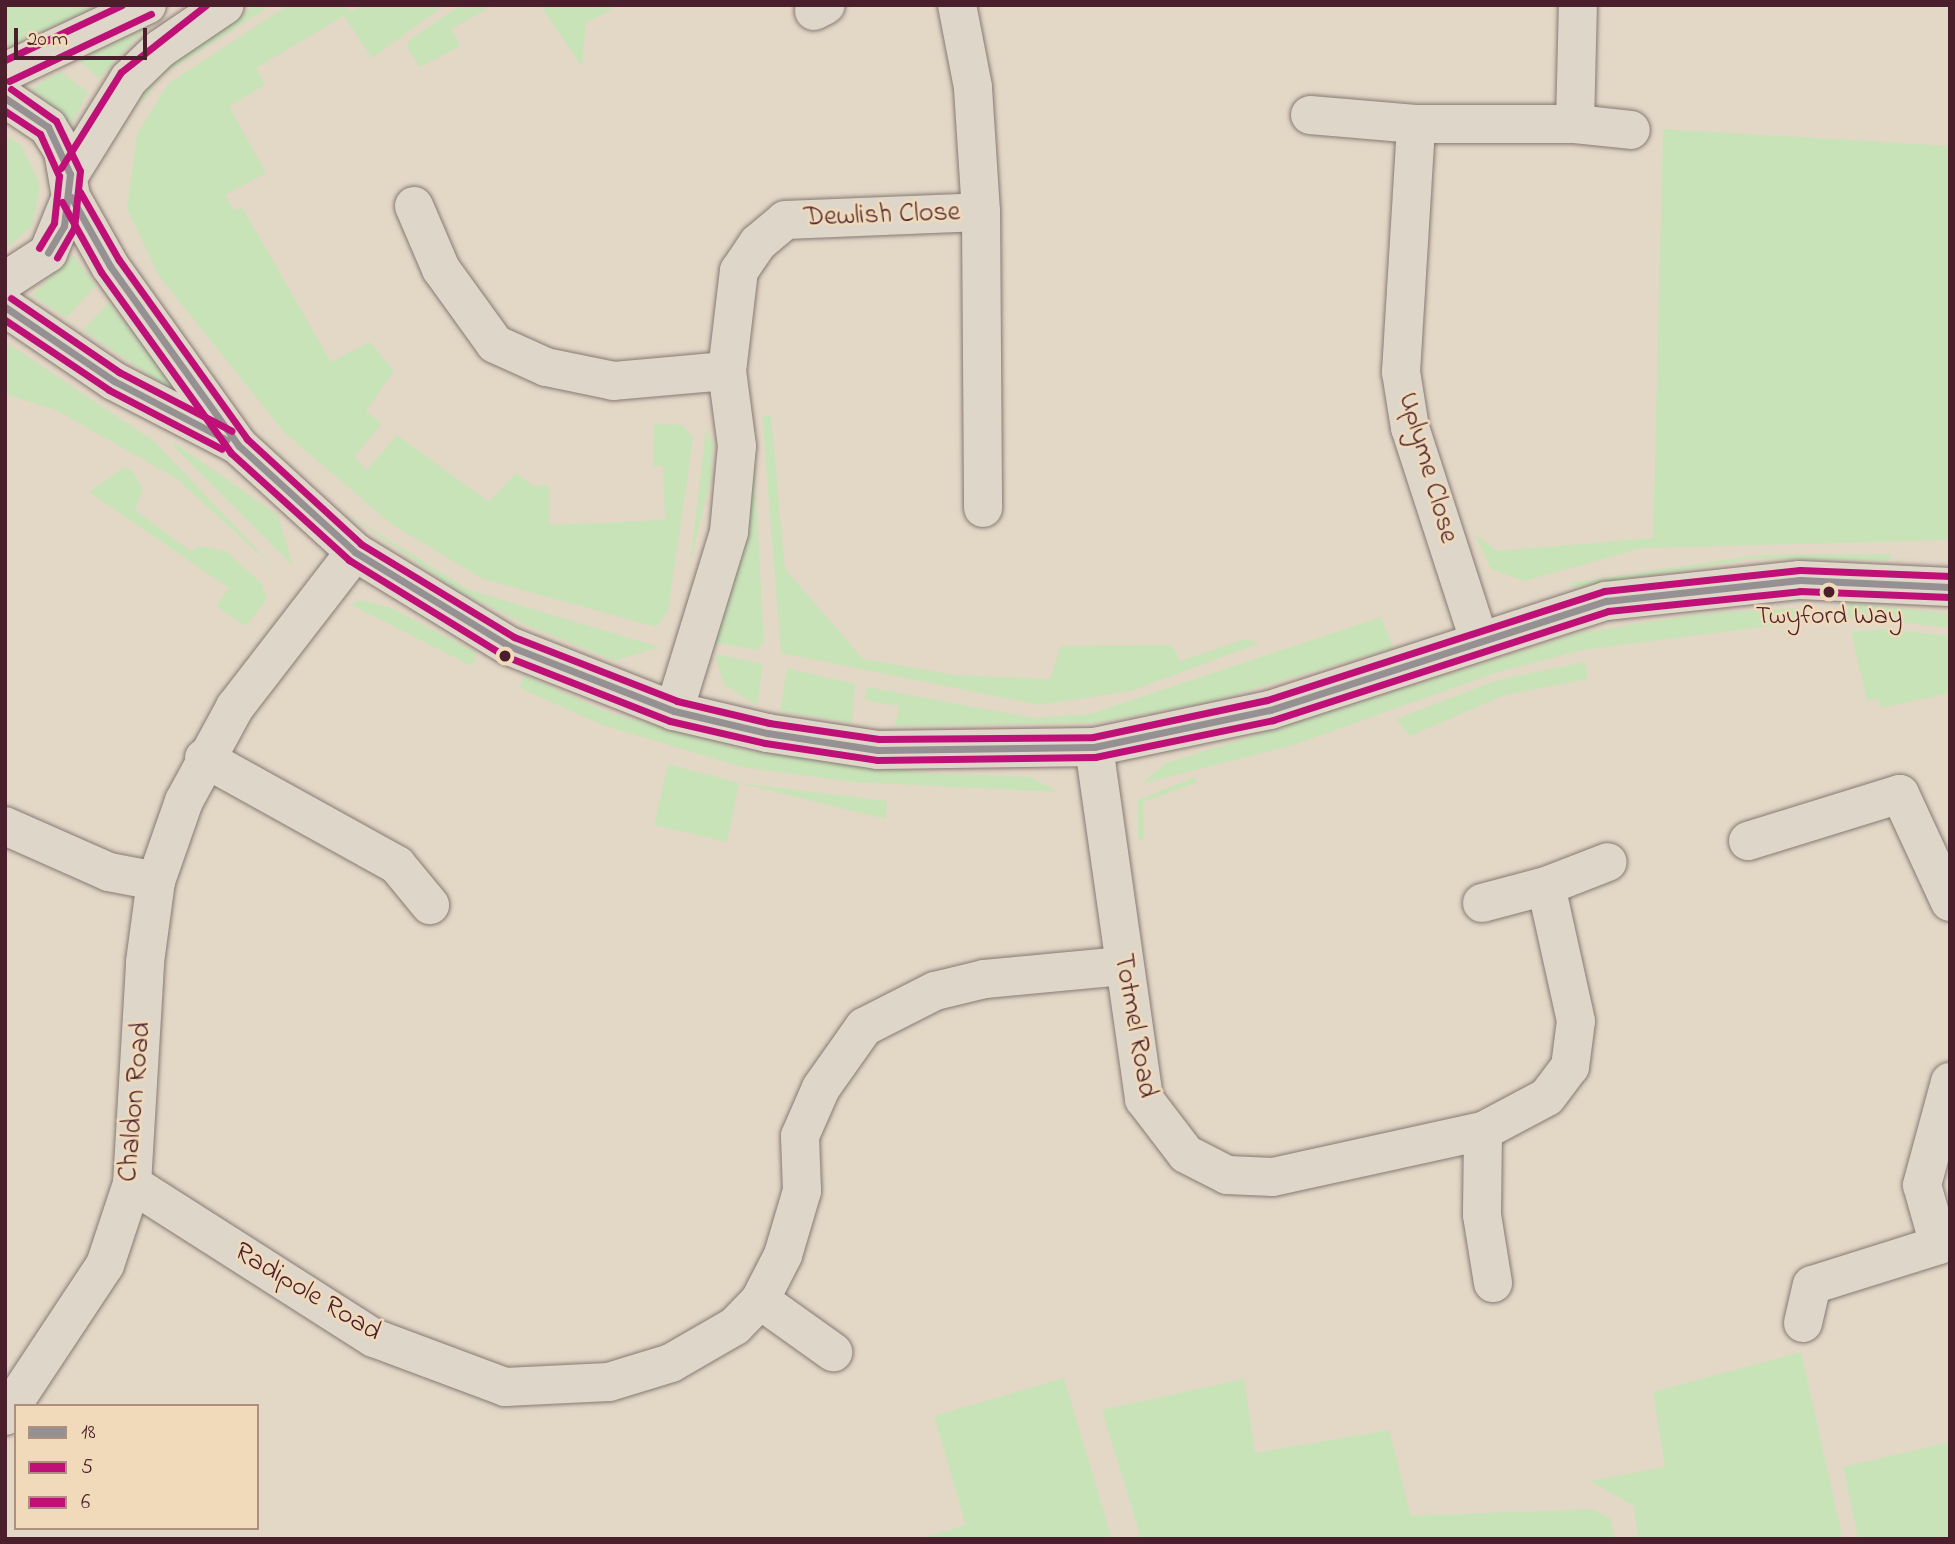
<!DOCTYPE html>
<html>
<head>
<meta charset="utf-8">
<style>
	body { margin:0 }
	#map { position:relative; width:1955px; height:1544px; overflow:hidden; background:#e3d7c6; font-family:"Indie Flower",sans-serif }
	div>[style] { position:absolute }
	[style*='--x'] { left:calc(var(--x)*1px); top:calc(var(--y)*1px); width:calc(var(--w)*1px); rotate:calc(var(--a)*1deg) }
	.green>* { inset:0; background:#c9e3b9; transform-origin:0 0 }
	.roads { filter:drop-shadow(0 0 2px #877a74) drop-shadow(0 0 2px #877a74) }
	.minor>* { height:38px; margin:-19px; padding:0 19px; transform-origin:19px; border-radius:19px; background:#dfd6ca }
	.major>* { height:38px; margin:-19px; padding:0 19px; transform-origin:19px; border-radius:19px; background:#dfd6ca }
	.bus-1>* { height:7px; margin:-3.5px; padding:0 3.5px; transform-origin:3.5px; border-radius:3.5px; background:#959091 }
	.bus-2>* { height:7px; margin:-3.5px; padding:0 3.5px; transform-origin:3.5px; border-radius:3.5px; background:#be1076 }
	.bus-3>* { height:7px; margin:-3.5px; padding:0 3.5px; transform-origin:3.5px; border-radius:3.5px; background:#be1076 }
	.dots>* { width:19px; height:19px; translate:-50% -50%; box-sizing:border-box; border:4px solid #f0dab9; border-radius:50% }
	span { translate:-50% -50%; white-space:nowrap; text-align:center; line-height:1.15; -webkit-text-stroke:5px #f0dab9; paint-order:stroke }
	.bus-label { font-size:26px; color:#4a1f2b }
	.street-label { font-size:28px; color:#4a1f2b }
	.frame { position:absolute; inset:0; border:7px solid #4a1f2b; pointer-events:none }
	.legend { position:absolute; left:14px; top:1404px; width:245px; height:126px; box-sizing:border-box; background:#f0dab9; border:2px solid #ae8f80; margin:0; padding:9px 12px; list-style:none; font-size:21px; color:#4a1f2b }
	.legend li { display:flex; align-items:center; gap:14px; height:35px }
	.legend b { width:35px; border:2px solid #ae8f80 }
	.scale { position:absolute; left:14px; top:28px; width:133px; height:32px; box-sizing:border-box; border:4px solid #4a1f2b; border-top:0; padding-left:9px; font-size:21px; line-height:24px; white-space:nowrap; color:#4a1f2b; -webkit-text-stroke:5px #f0dab9; paint-order:stroke }
</style>
</head>
<body>
<div id="map">
	<div class="green">
		<div style="clip-path:polygon(5px 5px,100px 5px,5px 48px)"></div>
		<div style="clip-path:polygon(256px 5px,272px 5px,159px 77px,145px 99px,133px 100px,153px 75px)"></div>
		<div style="clip-path:polygon(289px 5px,346px 5px,350px 12px,362px 5px,445px 5px,372px 58px,344px 16px,256px 68px,265px 85px,229px 106px,266px 173px,225px 195px,234px 211px,242px 207px,331px 362px,370px 342px,394px 371px,366px 411px,382px 424px,354px 457px,367px 470px,397px 435px,489px 502px,516px 473px,533px 486px,549px 486px,550px 525px,665px 520px,663px 466px,653px 466px,654px 424px,682px 425px,693px 437px,689px 467px,668px 611px,656px 627px,483px 579px,390px 523px,284px 432px,159px 276px,127px 208px,137px 134px,168px 84px)"></div>
		<div style="clip-path:polygon(461px 5px,494px 5px,451px 29px,460px 46px,420px 67px,407px 48px,409px 40px)"></div>
		<div style="clip-path:polygon(540px 5px,620px 5px,586px 23px,582px 67px)"></div>
		<div style="clip-path:polygon(144px 30px,99px 79px,79px 60px)"></div>
		<div style="clip-path:polygon(60px 71px,88px 92px,71px 125px,31px 89px)"></div>
		<div style="clip-path:polygon(1663px 129px,1950px 146px,1950px 540px,1642px 548px,1524px 581px,1491px 569px,1475px 534px,1497px 551px,1653px 538px)"></div>
		<div style="clip-path:polygon(5px 135px,21px 145px,40px 184px,33px 225px,5px 250px)"></div>
		<div style="clip-path:polygon(73px 255px,96px 285px,66px 318px,32px 295px)"></div>
		<div style="clip-path:polygon(109px 302px,180px 396px,83px 330px)"></div>
		<div style="clip-path:polygon(6px 342px,155px 442px,276px 570px,177px 479px,56px 410px,5px 394px)"></div>
		<div style="clip-path:polygon(762px 416px,771px 416px,785px 569px,863px 659px,955px 675px,1050px 679px,1061px 646px,1172px 645px,1180px 661px,1245px 639px,1260px 643px,1131px 691px,1039px 705px,781px 653px)"></div>
		<div style="clip-path:polygon(706px 429px,713px 443px,711px 479px,690px 564px)"></div>
		<div style="clip-path:polygon(173px 442px,278px 515px,293px 566px,173px 446px)"></div>
		<div style="clip-path:polygon(754px 460px,764px 642px,757px 650px,715px 643px)"></div>
		<div style="clip-path:polygon(123px 468px,133px 471px,143px 490px,135px 510px,190px 551px,200px 546px,226px 551px,262px 584px,267px 599px,246px 626px,216px 606px,229px 588px,89px 492px)"></div>
		<div style="clip-path:polygon(338px 508px,469px 590px,659px 647px,614px 661px,527px 625px,458px 591px)"></div>
		<div style="clip-path:polygon(1891px 554px,1890px 561px,1759px 558px,1571px 588px,1570px 583px,1758px 555px)"></div>
		<div style="clip-path:polygon(360px 600px,391px 608px,477px 653px,472px 666px,351px 605px)"></div>
		<div style="left:1849px;top:603px;width:101px;height:14px;rotate:6deg"></div>
		<div style="clip-path:polygon(1798px 608px,1801px 622px,1582px 650px,1495px 673px,1293px 745px,1141px 784px,1166px 763px,1580px 633px,1698px 614px)"></div>
		<div style="clip-path:polygon(1381px 617px,1393px 648px,1205px 703px,1094px 723px,895px 726px,899px 706px,864px 700px,867px 687px,1034px 718px,1090px 714px)"></div>
		<div style="clip-path:polygon(1886px 629px,1950px 636px,1950px 693px,1881px 708px,1879px 699px,1867px 701px,1851px 632px)"></div>
		<div style="clip-path:polygon(715px 654px,763px 664px,757px 705px,724px 685px)"></div>
		<div style="clip-path:polygon(1585px 662px,1588px 679px,1505px 695px,1410px 736px,1396px 719px,1498px 680px)"></div>
		<div style="clip-path:polygon(787px 668px,855px 684px,852px 723px,780px 711px)"></div>
		<div style="clip-path:polygon(524px 675px,607px 712px,749px 751px,927px 773px,1031px 777px,1058px 792px,853px 782px,742px 767px,602px 725px,520px 688px)"></div>
		<div style="clip-path:polygon(668px 764px,739px 783px,887px 801px,886px 819px,739px 783px,727px 842px,654px 825px)"></div>
		<div style="clip-path:polygon(1195px 777px,1196px 783px,1143px 802px,1144px 839px,1138px 840px,1138px 800px)"></div>
		<div style="clip-path:polygon(1801px 1352px,1843px 1539px,1638px 1539px,1634px 1506px,1590px 1481px,1665px 1467px,1653px 1392px)"></div>
		<div style="clip-path:polygon(1064px 1378px,1112px 1539px,918px 1539px,966px 1525px,934px 1416px)"></div>
		<div style="clip-path:polygon(1244px 1379px,1255px 1453px,1389px 1430px,1411px 1516px,1593px 1509px,1611px 1519px,1615px 1539px,1141px 1539px,1102px 1410px)"></div>
		<div style="clip-path:polygon(1950px 1442px,1950px 1539px,1858px 1539px,1843px 1467px)"></div>
	</div>
	<div class="roads">
		<div class="minor">
			<div style="--x:814;--y:11;--w:13;--a:-27"></div>
			<div style="--x:1310;--y:115;--w:106;--a:4.9"></div>
			<div style="--x:1575;--y:124;--w:56;--a:6.1"></div>
			<div style="--x:71;--y:197;--w:79;--a:60.5"></div>
			<div style="--x:110;--y:266;--w:221;--a:54.4"></div>
			<div style="--x:239;--y:446;--w:157;--a:42.4"></div>
			<div style="--x:355;--y:552;--w:180;--a:31.4"></div>
			<div style="--x:509;--y:646;--w:177;--a:21.5"></div>
			<div style="--x:674;--y:711;--w:96;--a:13.3"></div>
			<div style="--x:767;--y:733;--w:112;--a:8.7"></div>
			<div style="--x:878;--y:750;--w:216;--a:-0.8"></div>
			<div style="--x:1094;--y:747;--w:180;--a:-11.9"></div>
			<div style="--x:1270;--y:710;--w:353;--a:-18"></div>
			<div style="--x:1606;--y:601;--w:195;--a:-6.2"></div>
			<div style="--x:1800;--y:580;--w:150;--a:2.7"></div>
			<div style="--x:414;--y:206;--w:69;--a:66.8"></div>
			<div style="--x:441;--y:269;--w:92;--a:54.2"></div>
			<div style="--x:495;--y:344;--w:56;--a:24.3"></div>
			<div style="--x:546;--y:367;--w:69;--a:11.6"></div>
			<div style="--x:614;--y:381;--w:113;--a:-5.1"></div>
			<div style="--x:981;--y:212;--w:296;--a:89.6"></div>
			<div style="--x:5;--y:307;--w:132;--a:34.2"></div>
			<div style="--x:114;--y:381;--w:135;--a:27.3"></div>
			<div style="--x:1479;--y:640;--w:223;--a:-108"></div>
			<div style="--x:1410;--y:428;--w:57;--a:-99.1"></div>
			<div style="--x:1401;--y:372;--w:248;--a:-86.5"></div>
			<div style="--x:1416;--y:124;--w:159;--a:0"></div>
			<div style="--x:1575;--y:124;--w:119;--a:-88.6"></div>
			<div style="--x:674;--y:711;--w:187;--a:-72.9"></div>
			<div style="--x:729;--y:532;--w:86;--a:-84.7"></div>
			<div style="--x:737;--y:446;--w:76;--a:-97.6"></div>
			<div style="--x:727;--y:371;--w:101;--a:-83.2"></div>
			<div style="--x:739;--y:271;--w:34;--a:-56"></div>
			<div style="--x:758;--y:243;--w:35;--a:-40"></div>
			<div style="--x:785;--y:220;--w:196;--a:-2.3"></div>
			<div style="--x:981;--y:212;--w:125;--a:-93.7"></div>
			<div style="--x:973;--y:87;--w:84;--a:-101"></div>
			<div style="--x:1094;--y:747;--w:356;--a:81.9"></div>
			<div style="--x:1144;--y:1099;--w:69;--a:52.6"></div>
			<div style="--x:1186;--y:1154;--w:46;--a:27.1"></div>
			<div style="--x:1227;--y:1175;--w:46;--a:2.5"></div>
			<div style="--x:1273;--y:1177;--w:215;--a:-12.4"></div>
			<div style="--x:1483;--y:1131;--w:72;--a:-28"></div>
			<div style="--x:1547;--y:1097;--w:38;--a:-53"></div>
			<div style="--x:1570;--y:1067;--w:46;--a:-82.6"></div>
			<div style="--x:1576;--y:1021;--w:138;--a:-102.5"></div>
			<div style="--x:1546;--y:886;--w:66;--a:-21.2"></div>
			<div style="--x:204;--y:758;--w:221;--a:29"></div>
			<div style="--x:397;--y:865;--w:52;--a:50.5"></div>
			<div style="--x:5;--y:826;--w:114;--a:23.9"></div>
			<div style="--x:109;--y:872;--w:48;--a:10.8"></div>
			<div style="--x:1748;--y:841;--w:159;--a:-17.2"></div>
			<div style="--x:1900;--y:794;--w:119;--a:65.2"></div>
			<div style="--x:1482;--y:903;--w:66;--a:-14.9"></div>
			<div style="--x:1483;--y:1131;--w:84;--a:90.7"></div>
			<div style="--x:1482;--y:1215;--w:69;--a:80.8"></div>
			<div style="--x:132;--y:1184;--w:287;--a:32.5"></div>
			<div style="--x:374;--y:1338;--w:140;--a:20.5"></div>
			<div style="--x:505;--y:1387;--w:104;--a:-2.8"></div>
			<div style="--x:609;--y:1382;--w:65;--a:-17"></div>
			<div style="--x:671;--y:1363;--w:74;--a:-30"></div>
			<div style="--x:735;--y:1326;--w:36;--a:-46"></div>
			<div style="--x:760;--y:1300;--w:51;--a:-62.9"></div>
			<div style="--x:783;--y:1255;--w:67;--a:-73.5"></div>
			<div style="--x:802;--y:1191;--w:55;--a:-92.1"></div>
			<div style="--x:800;--y:1136;--w:52;--a:-66.4"></div>
			<div style="--x:821;--y:1088;--w:75;--a:-54.8"></div>
			<div style="--x:864;--y:1027;--w:80;--a:-26.9"></div>
			<div style="--x:935;--y:991;--w:51;--a:-13.5"></div>
			<div style="--x:985;--y:979;--w:138;--a:-5.4"></div>
			<div style="--x:760;--y:1300;--w:90;--a:35.5"></div>
			<div style="--x:1803;--y:1323;--w:39;--a:-77"></div>
			<div style="--x:1812;--y:1285;--w:133;--a:-17.5"></div>
			<div style="--x:1939;--y:1245;--w:62;--a:-105.8"></div>
			<div style="--x:1922;--y:1185;--w:107;--a:-74.8"></div>
			<div style="--x:5;--y:1416;--w:181;--a:-56.5"></div>
			<div style="--x:105;--y:1265;--w:85;--a:-71.6"></div>
			<div style="--x:132;--y:1184;--w:222;--a:-86.6"></div>
			<div style="--x:145;--y:962;--w:82;--a:-82.3"></div>
			<div style="--x:156;--y:881;--w:85;--a:-70.7"></div>
			<div style="--x:184;--y:801;--w:107;--a:-61.5"></div>
			<div style="--x:235;--y:707;--w:196;--a:-52.3"></div>
		</div>
		<div class="major">
			<div style="--x:5;--y:72;--w:157;--a:-25.3"></div>
			<div style="--x:5;--y:98;--w:52;--a:34"></div>
			<div style="--x:48;--y:127;--w:28;--a:58"></div>
			<div style="--x:63;--y:151;--w:47;--a:80.1"></div>
			<div style="--x:71;--y:197;--w:61;--a:112.3"></div>
			<div style="--x:48;--y:253;--w:51;--a:146.9"></div>
			<div style="--x:70;--y:174;--w:112;--a:-58.2"></div>
			<div style="--x:129;--y:79;--w:43;--a:-44.1"></div>
			<div style="--x:160;--y:49;--w:78;--a:-34.1"></div>
		</div>
	</div>
	<div class="bus-1">
		<div style="--x:5;--y:98;--w:52;--a:34"></div>
		<div style="--x:48;--y:127;--w:52;--a:64.9"></div>
		<div style="--x:70;--y:174;--w:52;--a:96.6"></div>
		<div style="--x:64;--y:226;--w:31;--a:121"></div>
		<div style="--x:71;--y:197;--w:79;--a:60.5"></div>
		<div style="--x:110;--y:266;--w:221;--a:54.4"></div>
		<div style="--x:239;--y:446;--w:157;--a:42.4"></div>
		<div style="--x:355;--y:552;--w:180;--a:31.4"></div>
		<div style="--x:509;--y:646;--w:177;--a:21.5"></div>
		<div style="--x:674;--y:711;--w:96;--a:13.3"></div>
		<div style="--x:767;--y:733;--w:112;--a:8.7"></div>
		<div style="--x:878;--y:750;--w:216;--a:-0.8"></div>
		<div style="--x:1094;--y:747;--w:180;--a:-11.9"></div>
		<div style="--x:1270;--y:710;--w:353;--a:-18"></div>
		<div style="--x:1606;--y:601;--w:195;--a:-6.2"></div>
		<div style="--x:1800;--y:580;--w:150;--a:2.7"></div>
		<div style="--x:5;--y:307;--w:132;--a:34.2"></div>
		<div style="--x:114;--y:381;--w:127;--a:27.6"></div>
	</div>
	<div class="bus-2">
		<div style="--x:9;--y:81;--w:157;--a:-25.3"></div>
		<div style="--x:5;--y:111;--w:42;--a:33.3"></div>
		<div style="--x:40;--y:134;--w:46;--a:65.7"></div>
		<div style="--x:59;--y:176;--w:47;--a:96.1"></div>
		<div style="--x:54;--y:223;--w:29;--a:121"></div>
		<div style="--x:62;--y:202;--w:80;--a:60.9"></div>
		<div style="--x:101;--y:272;--w:223;--a:54.3"></div>
		<div style="--x:231;--y:453;--w:159;--a:42.2"></div>
		<div style="--x:349;--y:560;--w:183;--a:31.6"></div>
		<div style="--x:505;--y:656;--w:177;--a:21.5"></div>
		<div style="--x:670;--y:721;--w:98;--a:13"></div>
		<div style="--x:765;--y:743;--w:113;--a:8.6"></div>
		<div style="--x:877;--y:760;--w:218;--a:-0.8"></div>
		<div style="--x:1095;--y:757;--w:182;--a:-11.7"></div>
		<div style="--x:1273;--y:720;--w:352;--a:-18"></div>
		<div style="--x:1608;--y:611;--w:193;--a:-5.9"></div>
		<div style="--x:1800;--y:591;--w:150;--a:2.3"></div>
		<div style="--x:5;--y:320;--w:125;--a:33.9"></div>
		<div style="--x:109;--y:390;--w:127;--a:27.6"></div>
	</div>
	<div class="bus-3">
		<div style="--x:5;--y:60;--w:129;--a:-25.2"></div>
		<div style="--x:11;--y:89;--w:55;--a:35.4"></div>
		<div style="--x:56;--y:121;--w:55;--a:64.4"></div>
		<div style="--x:80;--y:171;--w:57;--a:96"></div>
		<div style="--x:74;--y:228;--w:34;--a:120"></div>
		<div style="--x:61;--y:168;--w:113;--a:-58"></div>
		<div style="--x:121;--y:72;--w:108;--a:-38.2"></div>
		<div style="--x:80;--y:192;--w:78;--a:60.2"></div>
		<div style="--x:119;--y:260;--w:220;--a:54.4"></div>
		<div style="--x:247;--y:439;--w:155;--a:42.6"></div>
		<div style="--x:361;--y:544;--w:179;--a:31.3"></div>
		<div style="--x:514;--y:637;--w:175;--a:21.4"></div>
		<div style="--x:677;--y:701;--w:95;--a:13.4"></div>
		<div style="--x:769;--y:723;--w:111;--a:8.3"></div>
		<div style="--x:879;--y:739;--w:214;--a:-0.5"></div>
		<div style="--x:1093;--y:737;--w:178;--a:-12"></div>
		<div style="--x:1267;--y:700;--w:354;--a:-17.9"></div>
		<div style="--x:1604;--y:591;--w:197;--a:-6.1"></div>
		<div style="--x:1800;--y:570;--w:150;--a:2.3"></div>
		<div style="--x:11;--y:298;--w:131;--a:34.4"></div>
		<div style="--x:119;--y:372;--w:127;--a:27.6"></div>
	</div>
	<div class="dots">
		<div style="left:1829px;top:592px;background:#4a1f2b"></div>
		<div style="left:505px;top:656px;background:#4a1f2b"></div>
	</div>
	<div class="bus-label">
		<span style="left:1829px;top:618px">Twyford Way</span>
	</div>
	<div class="street-label">
		<span style="left:882px;top:216px;rotate:-2deg">Dewlish Close</span>
		<span style="left:1427px;top:468px;rotate:74deg">Uplyme Close</span>
		<span style="left:1134px;top:1026px;rotate:80deg">Totmel Road</span>
		<span style="left:136px;top:1102px;rotate:-85deg">Chaldon Road</span>
		<span style="left:307px;top:1293px;rotate:31deg">Radipole Road</span>
	</div>
	<div class="frame"></div>
	<ul class="legend">
	<li><b style="height:9px;background:#959091"></b>18</li>
	<li><b style="height:9px;background:#be1076"></b>5</li>
	<li><b style="height:9px;background:#be1076"></b>6</li>
	</ul>
	<div class="scale">20 m</div>
</div>
</body>
</html>
